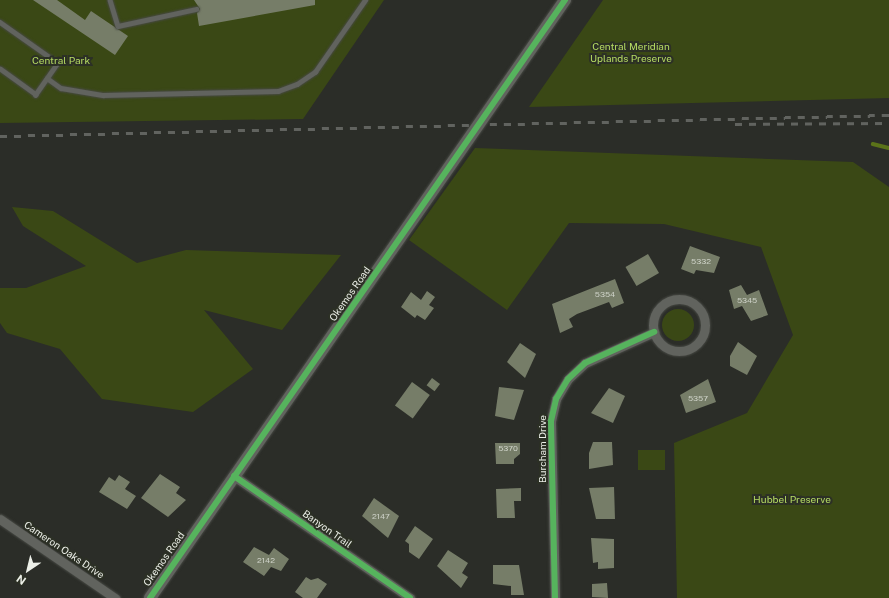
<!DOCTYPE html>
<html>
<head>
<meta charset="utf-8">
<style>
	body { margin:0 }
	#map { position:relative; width:889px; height:598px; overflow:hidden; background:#2b2d28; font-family:"Public Sans",sans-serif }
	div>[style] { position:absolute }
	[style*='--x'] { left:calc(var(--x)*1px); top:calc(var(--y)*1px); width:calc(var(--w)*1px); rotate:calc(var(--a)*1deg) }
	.green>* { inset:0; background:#3a4815; transform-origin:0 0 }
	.round { border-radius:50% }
	.stream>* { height:3.5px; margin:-1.75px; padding:0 1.75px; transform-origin:1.75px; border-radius:1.75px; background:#5b7319 }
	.building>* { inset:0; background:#767d68; transform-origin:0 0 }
	.roads { filter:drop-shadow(0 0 1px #474944) drop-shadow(0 0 1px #474944) }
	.service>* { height:4.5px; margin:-2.25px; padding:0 2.25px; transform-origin:2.25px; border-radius:2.25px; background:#61635e }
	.minor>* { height:9px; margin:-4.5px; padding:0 4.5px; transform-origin:4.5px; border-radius:4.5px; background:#61635e }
	.minor>.ring { margin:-4.5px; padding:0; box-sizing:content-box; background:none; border:9px solid #61635e; border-radius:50% }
	.tertiary>* { height:12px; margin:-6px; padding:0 6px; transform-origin:6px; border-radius:6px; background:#61635e }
	.rail>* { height:3px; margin-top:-1.5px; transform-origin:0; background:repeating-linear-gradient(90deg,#61635f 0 7px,transparent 0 14px) }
	.cycleway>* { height:6px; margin:-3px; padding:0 3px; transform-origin:3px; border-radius:3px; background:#56b35d }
	span { translate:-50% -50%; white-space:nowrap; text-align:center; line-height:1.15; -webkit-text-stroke:4px #2c3025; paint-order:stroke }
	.number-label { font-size:8px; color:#ced2c8 }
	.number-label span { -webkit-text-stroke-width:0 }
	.park-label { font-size:10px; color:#b6dc63 }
	.street-label { font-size:10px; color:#ecefe8 }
	.north { position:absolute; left:8px; top:550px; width:40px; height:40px; -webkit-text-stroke:3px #2c3025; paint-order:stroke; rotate:215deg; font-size:11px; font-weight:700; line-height:16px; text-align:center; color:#ecefe8 }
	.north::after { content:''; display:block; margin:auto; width:14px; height:18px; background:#ecefe8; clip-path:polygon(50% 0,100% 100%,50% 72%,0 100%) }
</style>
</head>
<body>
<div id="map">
	<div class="green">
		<div style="clip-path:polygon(0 0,384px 0,303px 119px,0 123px)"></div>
		<div style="clip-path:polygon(603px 0,889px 0,889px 98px,529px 107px)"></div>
		<div style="clip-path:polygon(475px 148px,853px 162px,889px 187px,889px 598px,677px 598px,674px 443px,747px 413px,793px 335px,761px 247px,664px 224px,569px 223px,507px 310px,409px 240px)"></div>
		<div style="clip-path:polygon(12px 207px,53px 211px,137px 263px,186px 250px,341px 255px,282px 330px,204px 310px,253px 369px,193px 412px,102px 399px,60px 349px,7px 333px,0 323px,0 288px,26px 288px,86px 266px,23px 226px)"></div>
		<div class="round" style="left:662px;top:309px;width:32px;height:32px"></div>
		<div style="left:638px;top:450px;width:27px;height:20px"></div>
	</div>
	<div class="stream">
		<div style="--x:873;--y:144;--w:16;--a:14"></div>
	</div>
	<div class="building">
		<div style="clip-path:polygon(33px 0,57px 0,85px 20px,91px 11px,128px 36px,115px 55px)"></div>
		<div style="clip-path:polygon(194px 0,315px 0,315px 5px,199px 26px,197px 13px,200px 9px)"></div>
		<div style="clip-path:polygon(690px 246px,720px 257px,714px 273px,696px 270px,694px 274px,681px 269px)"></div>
		<div style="left:648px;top:254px;width:22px;height:26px;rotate:60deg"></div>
		<div style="clip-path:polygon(615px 279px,624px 303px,612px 308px,609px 302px,577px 314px,569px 319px,573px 327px,560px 333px,552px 304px)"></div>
		<div style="clip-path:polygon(741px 285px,747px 295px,759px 290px,768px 315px,751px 321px,742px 306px,734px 309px,729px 290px)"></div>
		<div style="clip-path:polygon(427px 291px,435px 297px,429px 305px,434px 308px,425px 320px,417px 315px,415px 318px,401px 307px,411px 292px,421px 300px)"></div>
		<div style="clip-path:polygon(738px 342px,757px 356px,747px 375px,730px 366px,730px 356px)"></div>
		<div style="clip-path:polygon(520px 343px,536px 354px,525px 378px,507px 362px)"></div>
		<div style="left:432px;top:378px;width:10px;height:9px;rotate:37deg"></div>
		<div style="clip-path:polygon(708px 379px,716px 402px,686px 413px,680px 395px)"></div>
		<div style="left:412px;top:382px;width:22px;height:29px;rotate:36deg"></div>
		<div style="clip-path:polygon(499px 387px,524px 390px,514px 420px,495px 416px)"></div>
		<div style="clip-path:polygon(609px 388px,625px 396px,613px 423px,591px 413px)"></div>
		<div style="clip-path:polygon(593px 442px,612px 442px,613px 465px,589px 469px,589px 453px)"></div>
		<div style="clip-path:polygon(495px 443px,520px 443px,520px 454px,514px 459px,514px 464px,496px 464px)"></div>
		<div style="clip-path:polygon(160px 474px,180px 487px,176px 493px,186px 500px,168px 517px,141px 498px)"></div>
		<div style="clip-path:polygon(119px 475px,130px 482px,125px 489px,136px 496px,127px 509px,99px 492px,109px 477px,115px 481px)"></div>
		<div style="clip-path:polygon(614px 487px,615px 519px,596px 519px,589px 488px)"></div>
		<div style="clip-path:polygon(521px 488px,521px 501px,514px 501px,515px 518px,497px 518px,496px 489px)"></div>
		<div style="clip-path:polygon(374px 498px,399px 516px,388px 538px,362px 516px)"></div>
		<div style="clip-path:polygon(415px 526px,433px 539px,419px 559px,409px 552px,409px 544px,405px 541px)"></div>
		<div style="clip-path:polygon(591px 538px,614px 539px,614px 568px,598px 569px,598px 562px,593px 563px)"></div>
		<div style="clip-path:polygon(254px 547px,269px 555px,274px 548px,289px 559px,281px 571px,271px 567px,264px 576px,243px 562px)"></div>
		<div style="clip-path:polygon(448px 550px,468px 563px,462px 573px,468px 577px,461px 588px,437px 566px)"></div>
		<div style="clip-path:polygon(493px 565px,519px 565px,524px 595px,511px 595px,511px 586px,493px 584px)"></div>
		<div style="clip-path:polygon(306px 577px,311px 580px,318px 578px,327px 584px,317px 598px,303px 598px,295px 592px)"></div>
		<div style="clip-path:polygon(607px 583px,608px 598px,592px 597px,592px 584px)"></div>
	</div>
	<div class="roads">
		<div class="service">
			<div style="--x:110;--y:0;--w:27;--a:73"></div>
			<div style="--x:118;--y:26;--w:80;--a:-12.3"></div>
			<div style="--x:0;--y:22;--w:71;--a:35.3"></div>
			<div style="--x:58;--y:63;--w:39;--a:125"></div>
			<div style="--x:36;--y:95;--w:44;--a:-144.2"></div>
			<div style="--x:47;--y:78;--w:17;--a:36"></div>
			<div style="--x:61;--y:88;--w:43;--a:9.5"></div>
			<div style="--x:103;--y:95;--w:175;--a:-1.3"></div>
			<div style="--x:278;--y:91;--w:20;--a:-20"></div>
			<div style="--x:297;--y:84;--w:22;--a:-34"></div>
			<div style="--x:315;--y:72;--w:88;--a:-55.2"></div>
		</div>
		<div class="minor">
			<div class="ring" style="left:653px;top:299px;width:43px;height:43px"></div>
			<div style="--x:234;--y:476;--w:214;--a:34.7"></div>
			<div style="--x:0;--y:519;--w:140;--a:34.5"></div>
			<div style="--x:555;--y:598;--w:177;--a:-91.3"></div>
			<div style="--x:551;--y:421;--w:23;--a:-77"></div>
			<div style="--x:556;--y:399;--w:23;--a:-59"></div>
			<div style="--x:568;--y:379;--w:23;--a:-43"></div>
			<div style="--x:585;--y:363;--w:76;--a:-24.2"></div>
		</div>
		<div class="tertiary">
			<div style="--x:150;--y:598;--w:728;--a:-55.24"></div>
		</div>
	</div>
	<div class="rail">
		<div style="--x:735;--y:124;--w:154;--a:-0.4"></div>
		<div style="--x:0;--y:136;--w:889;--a:-1.35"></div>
	</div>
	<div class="cycleway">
		<div style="--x:234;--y:476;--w:214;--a:34.7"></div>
		<div style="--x:150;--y:598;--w:728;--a:-55.24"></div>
		<div style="--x:555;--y:598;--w:177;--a:-91.3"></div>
		<div style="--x:551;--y:421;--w:23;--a:-77"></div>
		<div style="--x:556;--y:399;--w:23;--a:-59"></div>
		<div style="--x:568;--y:379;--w:23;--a:-43"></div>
		<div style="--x:585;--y:363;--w:76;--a:-24.2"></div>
	</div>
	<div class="number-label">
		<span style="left:701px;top:262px">5332</span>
		<span style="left:605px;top:295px">5354</span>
		<span style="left:747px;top:301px">5345</span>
		<span style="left:698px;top:399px">5357</span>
		<span style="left:508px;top:449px">5370</span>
		<span style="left:381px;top:517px">2147</span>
		<span style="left:266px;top:561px">2142</span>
	</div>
	<div class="park-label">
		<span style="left:631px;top:52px">Central Meridian<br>Uplands Preserve</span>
		<span style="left:61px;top:61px">Central Park</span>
		<span style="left:792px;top:500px">Hubbel Preserve</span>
	</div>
	<div class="street-label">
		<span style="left:350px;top:294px;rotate:-55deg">Okemos Road</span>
		<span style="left:543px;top:449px;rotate:-90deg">Burcham Drive</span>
		<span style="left:327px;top:529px;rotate:35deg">Banyon Trail</span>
		<span style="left:64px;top:550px;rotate:34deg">Cameron Oaks Drive</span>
		<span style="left:164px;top:559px;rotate:-55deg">Okemos Road</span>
	</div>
	<div class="north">N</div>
</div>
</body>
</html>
